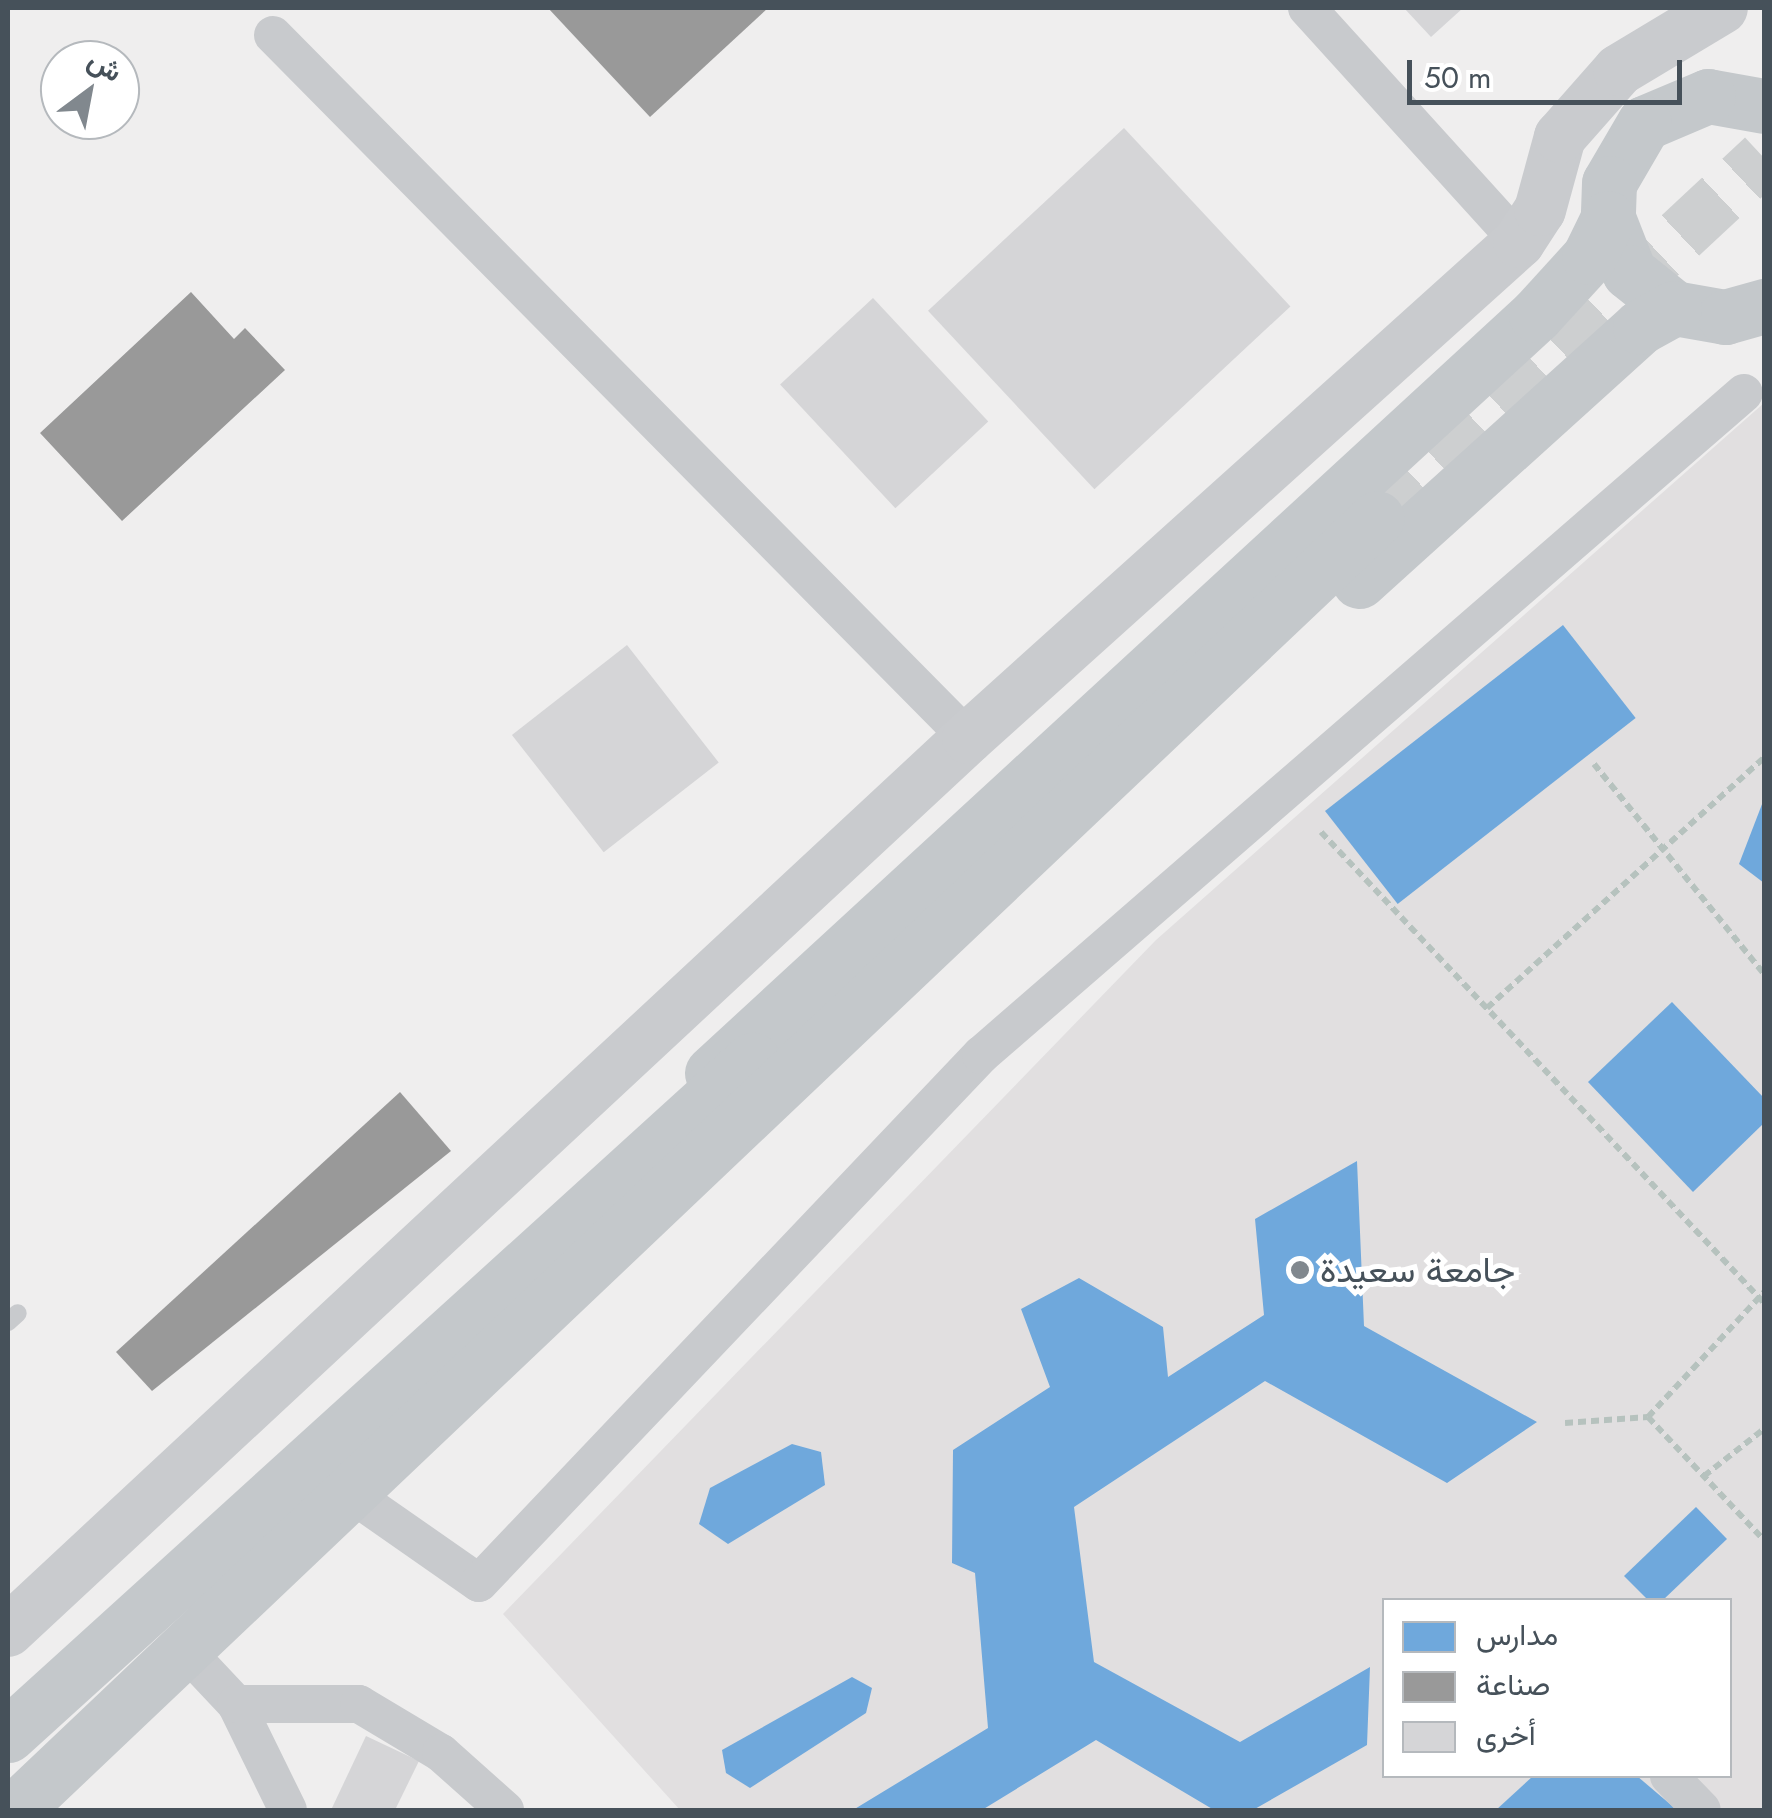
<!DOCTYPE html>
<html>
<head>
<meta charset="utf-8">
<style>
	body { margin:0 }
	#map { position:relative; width:1772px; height:1818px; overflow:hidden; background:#efeeee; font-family:Jost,Vazirmatn,sans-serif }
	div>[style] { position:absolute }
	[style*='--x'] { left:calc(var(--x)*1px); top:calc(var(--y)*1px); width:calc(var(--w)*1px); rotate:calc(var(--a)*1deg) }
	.education>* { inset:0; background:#e1dfe0 }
	.schools>* { inset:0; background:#6fa8dc; transform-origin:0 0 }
	.industry>* { inset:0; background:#999 }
	.building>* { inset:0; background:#d5d5d7; transform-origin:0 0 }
	.primary-tunnel>* { height:55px; margin-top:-27.5px; transform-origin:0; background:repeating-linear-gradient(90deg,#cdcfd0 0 55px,transparent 0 83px) }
	.path>* { height:6px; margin-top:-3px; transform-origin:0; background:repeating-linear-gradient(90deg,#b6c2be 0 8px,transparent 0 13px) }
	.lane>* { height:18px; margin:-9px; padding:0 9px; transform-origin:9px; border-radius:9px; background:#c8cacd }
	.street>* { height:38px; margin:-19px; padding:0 19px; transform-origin:19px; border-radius:19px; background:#c8cacd }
	.secondary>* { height:52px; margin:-26px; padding:0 26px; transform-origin:26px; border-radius:26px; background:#c9cbce }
	.primary>* { height:55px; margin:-27.5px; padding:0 27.5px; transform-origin:27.5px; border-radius:27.5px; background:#c4c8cb }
	.dots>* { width:28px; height:28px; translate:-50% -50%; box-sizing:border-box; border:5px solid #fff; border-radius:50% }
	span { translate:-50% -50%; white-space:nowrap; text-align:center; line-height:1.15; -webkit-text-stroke:10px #fff; paint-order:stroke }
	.poi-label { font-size:35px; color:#46515a }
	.left { translate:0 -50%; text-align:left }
	.frame { position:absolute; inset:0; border:10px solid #46515a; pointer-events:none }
	.legend { position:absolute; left:1382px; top:1598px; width:350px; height:180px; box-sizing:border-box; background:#fff; border:2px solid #b5b9bd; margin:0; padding:12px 18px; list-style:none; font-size:30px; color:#46515a }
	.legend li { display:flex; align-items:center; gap:20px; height:50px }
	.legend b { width:50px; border:2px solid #b5b9bd }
	.north { position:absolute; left:40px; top:40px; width:100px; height:100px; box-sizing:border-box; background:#fff; border:2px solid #b5b9bd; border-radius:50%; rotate:32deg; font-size:28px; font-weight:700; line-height:40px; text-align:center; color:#46515a }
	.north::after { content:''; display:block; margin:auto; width:35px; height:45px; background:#81888e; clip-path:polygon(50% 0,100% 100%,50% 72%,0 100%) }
	.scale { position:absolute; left:1407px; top:60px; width:275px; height:45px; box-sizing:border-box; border:5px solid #46515a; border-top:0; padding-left:12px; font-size:30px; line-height:35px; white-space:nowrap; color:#46515a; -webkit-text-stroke:8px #fff; paint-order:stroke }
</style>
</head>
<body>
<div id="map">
	<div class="education">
		<div style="clip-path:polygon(evenodd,1764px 403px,1764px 1810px,680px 1810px,503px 1614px,1156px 940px,1764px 403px,1384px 1600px,1730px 1600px,1730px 1776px,1384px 1776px,1384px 1600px)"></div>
	</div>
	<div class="schools">
		<div style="left:1563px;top:625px;width:118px;height:302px;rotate:52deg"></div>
		<div style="clip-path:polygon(1764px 799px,1764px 883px,1739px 864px)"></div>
		<div style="clip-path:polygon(1672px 1002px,1764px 1098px,1764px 1123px,1693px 1192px,1588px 1082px)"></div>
		<div style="clip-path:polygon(1357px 1161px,1364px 1326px,1537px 1422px,1447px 1483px,1265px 1381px,1074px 1507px,1094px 1662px,1240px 1742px,1370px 1667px,1367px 1745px,1253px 1810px,1214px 1810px,1096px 1740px,982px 1810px,853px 1810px,988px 1728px,975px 1573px,952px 1563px,953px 1450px,1050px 1387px,1021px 1309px,1079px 1278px,1163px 1327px,1168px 1377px,1264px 1315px,1255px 1219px)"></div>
		<div style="clip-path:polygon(792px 1444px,821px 1452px,825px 1485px,728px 1544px,699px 1524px,710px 1488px)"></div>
		<div style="clip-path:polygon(1696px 1507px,1727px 1539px,1663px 1600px,1648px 1600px,1624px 1576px)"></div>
		<div style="clip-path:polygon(852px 1677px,872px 1688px,866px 1713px,750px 1788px,726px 1773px,722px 1750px)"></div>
		<div style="clip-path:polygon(1533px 1776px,1637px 1776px,1677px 1810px,1496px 1810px)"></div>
	</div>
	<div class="industry">
		<div style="clip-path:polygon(548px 8px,768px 8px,650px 117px)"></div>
		<div style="clip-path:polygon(191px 292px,234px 339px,245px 328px,285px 370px,122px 521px,40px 433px)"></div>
		<div style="clip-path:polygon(400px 1092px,451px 1151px,152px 1391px,116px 1352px)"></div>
	</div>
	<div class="building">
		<div style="clip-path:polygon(1404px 8px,1463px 8px,1431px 37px)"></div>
		<div style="left:1124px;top:128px;width:244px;height:268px;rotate:47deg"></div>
		<div style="left:873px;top:298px;width:169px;height:127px;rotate:47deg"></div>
		<div style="left:627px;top:645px;width:149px;height:146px;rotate:52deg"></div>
		<div style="clip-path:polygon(366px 1736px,419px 1761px,395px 1810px,331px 1810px)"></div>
	</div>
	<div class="primary-tunnel">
		<div style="--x:1377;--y:518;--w:529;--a:-43.01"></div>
	</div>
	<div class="path">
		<div style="--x:1594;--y:764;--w:270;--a:51"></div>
		<div style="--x:1321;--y:832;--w:647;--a:46.75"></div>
		<div style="--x:1487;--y:1008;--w:373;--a:-42.1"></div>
		<div style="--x:1648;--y:1417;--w:169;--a:46.7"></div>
		<div style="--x:1565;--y:1423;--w:83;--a:-4.1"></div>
		<div style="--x:1648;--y:1417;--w:171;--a:-47.1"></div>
		<div style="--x:1704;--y:1476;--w:76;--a:-38.1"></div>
	</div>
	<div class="lane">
		<div style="--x:8;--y:1322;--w:13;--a:-42"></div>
	</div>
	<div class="street">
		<div style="--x:1307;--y:8;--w:316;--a:47.8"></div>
		<div style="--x:273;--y:35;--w:989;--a:45.33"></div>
		<div style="--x:350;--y:1493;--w:157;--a:34.9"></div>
		<div style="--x:479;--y:1583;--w:729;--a:-46.45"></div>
		<div style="--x:981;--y:1055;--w:1010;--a:-40.95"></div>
		<div style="--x:189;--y:1654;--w:69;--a:46.8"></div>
		<div style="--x:236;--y:1704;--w:118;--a:63.9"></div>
		<div style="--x:236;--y:1704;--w:123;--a:0"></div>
		<div style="--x:359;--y:1704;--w:96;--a:30.9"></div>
		<div style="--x:441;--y:1753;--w:86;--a:41.7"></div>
		<div style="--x:1669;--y:1776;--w:47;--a:45.9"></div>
	</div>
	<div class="secondary">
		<div style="--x:8;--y:1631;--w:1311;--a:-42.93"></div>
		<div style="--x:968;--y:738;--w:741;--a:-41.99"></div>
		<div style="--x:1519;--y:242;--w:38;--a:-57"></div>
		<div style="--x:1540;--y:210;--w:76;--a:-74.7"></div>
		<div style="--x:1560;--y:137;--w:89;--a:-48.6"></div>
		<div style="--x:1619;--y:70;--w:120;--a:-31"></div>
	</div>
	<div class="primary">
		<div style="--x:1764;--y:106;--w:57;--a:-169.9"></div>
		<div style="--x:1708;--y:96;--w:69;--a:157.1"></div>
		<div style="--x:1644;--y:123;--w:69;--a:120.3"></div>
		<div style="--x:1609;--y:183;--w:35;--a:92"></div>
		<div style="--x:1608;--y:218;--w:58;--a:68.7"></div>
		<div style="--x:1629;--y:272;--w:58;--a:38.7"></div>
		<div style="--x:1674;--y:308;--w:52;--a:10"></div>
		<div style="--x:1725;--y:317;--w:41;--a:-15.8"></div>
		<div style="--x:1359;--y:581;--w:379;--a:-42.1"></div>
		<div style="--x:1640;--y:327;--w:39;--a:-29"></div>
		<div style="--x:712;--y:1073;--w:1120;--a:-42.61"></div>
		<div style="--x:1536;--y:315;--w:79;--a:-47.6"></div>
		<div style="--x:1589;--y:257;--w:43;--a:-64"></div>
		<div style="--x:8;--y:1735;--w:1005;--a:-42.22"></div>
		<div style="--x:15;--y:1810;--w:1877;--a:-43.49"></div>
	</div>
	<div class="dots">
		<div style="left:1300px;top:1270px;background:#81888e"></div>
	</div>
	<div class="poi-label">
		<span class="left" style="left:1320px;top:1270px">جامعة سعيدة</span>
	</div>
	<div class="frame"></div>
	<ul class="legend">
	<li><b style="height:28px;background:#6fa8dc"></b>مدارس</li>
	<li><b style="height:28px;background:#999"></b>صناعة</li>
	<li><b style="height:28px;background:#d5d5d7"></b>أخرى</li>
	</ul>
	<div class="north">ش</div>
	<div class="scale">50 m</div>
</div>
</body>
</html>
